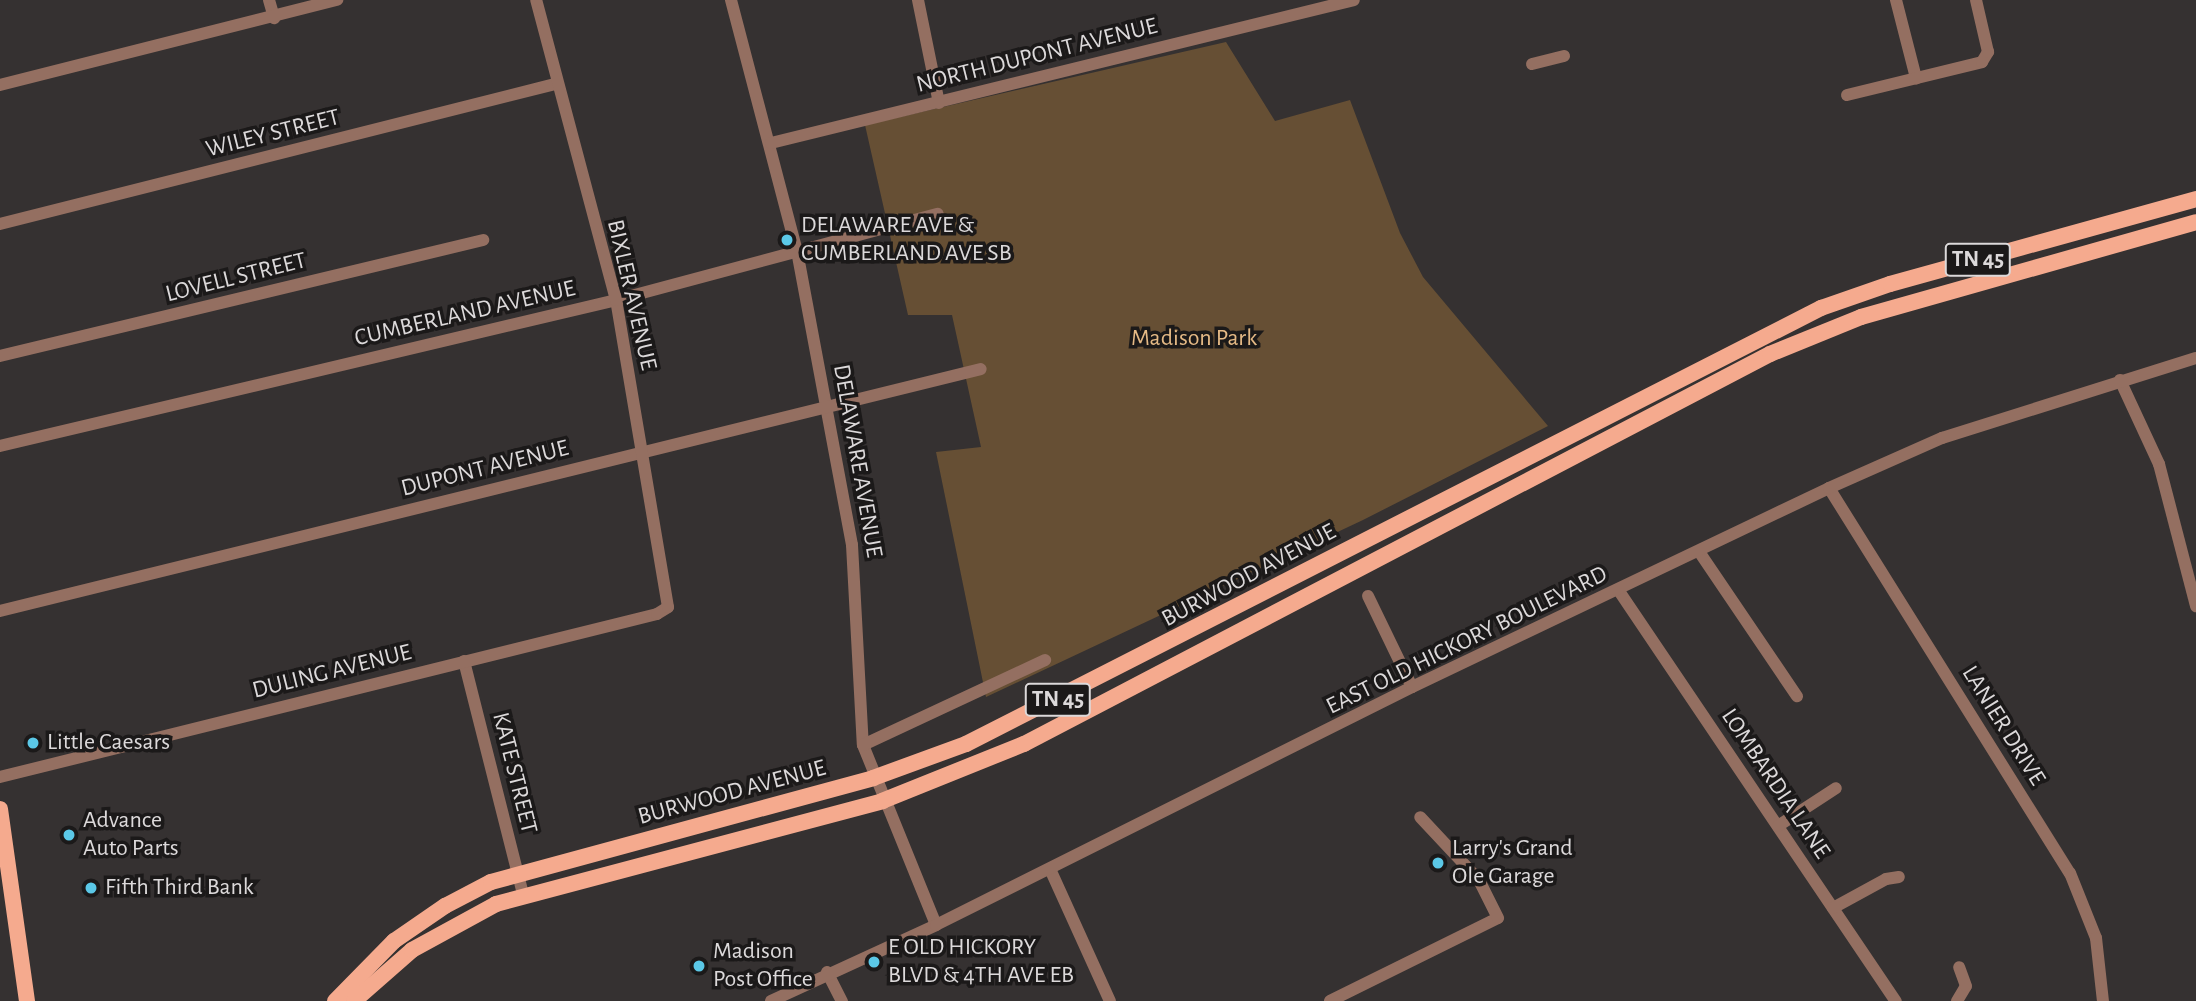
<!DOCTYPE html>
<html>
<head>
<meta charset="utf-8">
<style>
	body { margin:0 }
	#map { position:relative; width:2196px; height:1001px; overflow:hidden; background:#353131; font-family:"Alegreya Sans",sans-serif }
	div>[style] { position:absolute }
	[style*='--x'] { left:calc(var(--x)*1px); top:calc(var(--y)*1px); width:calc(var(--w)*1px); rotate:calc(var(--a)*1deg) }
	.green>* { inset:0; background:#664f34 }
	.minor>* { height:12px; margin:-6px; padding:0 6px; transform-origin:6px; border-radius:6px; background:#946f61 }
	.major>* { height:16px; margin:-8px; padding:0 8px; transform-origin:8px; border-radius:8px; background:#f5aa8e }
	.dots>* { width:19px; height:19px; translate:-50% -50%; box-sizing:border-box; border:4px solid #1b1919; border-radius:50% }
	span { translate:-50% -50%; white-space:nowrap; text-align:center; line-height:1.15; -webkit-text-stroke:7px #1b1919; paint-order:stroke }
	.shield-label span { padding:2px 5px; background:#1b1919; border:2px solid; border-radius:5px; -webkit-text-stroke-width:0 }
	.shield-label { font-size:23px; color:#dcd9da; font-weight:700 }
	.street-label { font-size:24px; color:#dcd9da }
	.poi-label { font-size:24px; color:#dcd9da }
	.left { translate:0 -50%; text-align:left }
	.park-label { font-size:24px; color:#e4b985 }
</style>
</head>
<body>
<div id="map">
	<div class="green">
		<div style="clip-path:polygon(1226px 42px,1275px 121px,1350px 100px,1400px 233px,1423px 277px,1548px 426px,1363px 520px,986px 697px,936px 452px,981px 447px,952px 315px,908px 315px,865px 125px)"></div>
	</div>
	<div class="minor">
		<div style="--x:269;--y:0;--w:19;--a:74"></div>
		<div style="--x:731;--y:0;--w:260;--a:75.3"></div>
		<div style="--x:797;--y:251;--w:299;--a:79.4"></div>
		<div style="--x:852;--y:545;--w:200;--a:86.9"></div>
		<div style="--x:863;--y:745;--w:194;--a:67.9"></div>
		<div style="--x:918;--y:0;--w:105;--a:78.5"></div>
		<div style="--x:1896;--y:0;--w:81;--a:75.6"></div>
		<div style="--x:1532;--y:64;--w:33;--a:-14"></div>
		<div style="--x:0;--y:85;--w:348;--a:-14.2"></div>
		<div style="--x:1847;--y:95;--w:139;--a:-13.7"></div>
		<div style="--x:1982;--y:62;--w:12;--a:-59"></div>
		<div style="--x:1988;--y:52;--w:53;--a:-103"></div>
		<div style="--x:771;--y:143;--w:600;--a:-13.78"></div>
		<div style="--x:0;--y:224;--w:572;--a:-14.16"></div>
		<div style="--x:0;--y:356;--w:497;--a:-13.5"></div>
		<div style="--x:2120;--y:380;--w:93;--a:65.1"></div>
		<div style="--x:2159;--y:464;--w:147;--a:75.4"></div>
		<div style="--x:0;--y:446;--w:633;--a:-13.33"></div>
		<div style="--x:616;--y:300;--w:333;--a:-15"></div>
		<div style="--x:1829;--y:488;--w:454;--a:58"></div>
		<div style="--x:2070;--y:873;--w:70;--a:68.2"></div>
		<div style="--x:2096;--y:938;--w:63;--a:83.7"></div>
		<div style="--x:1700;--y:553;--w:173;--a:55.9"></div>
		<div style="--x:1619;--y:591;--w:495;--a:56"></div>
		<div style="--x:1368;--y:596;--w:101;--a:64.2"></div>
		<div style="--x:0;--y:611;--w:1010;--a:-13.86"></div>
		<div style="--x:464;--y:661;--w:241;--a:75.8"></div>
		<div style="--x:863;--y:745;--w:201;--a:-25"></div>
		<div style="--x:0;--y:777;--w:677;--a:-13.93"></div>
		<div style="--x:657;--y:614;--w:13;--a:-32"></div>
		<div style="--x:668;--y:607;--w:311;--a:-99.6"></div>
		<div style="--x:616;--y:300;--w:310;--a:-104.9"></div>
		<div style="--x:1778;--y:826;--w:69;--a:-33.2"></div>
		<div style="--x:1050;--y:869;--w:145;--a:65.6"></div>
		<div style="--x:1833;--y:908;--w:60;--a:-28.7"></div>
		<div style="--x:1886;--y:879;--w:13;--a:-9"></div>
		<div style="--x:827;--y:972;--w:33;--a:63"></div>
		<div style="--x:771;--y:1001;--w:182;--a:-24.7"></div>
		<div style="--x:936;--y:925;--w:532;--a:-26.57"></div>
		<div style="--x:1412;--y:687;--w:462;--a:-25.5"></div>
		<div style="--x:1829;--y:488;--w:124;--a:-23.9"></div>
		<div style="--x:1942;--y:438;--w:266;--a:-17.5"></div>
		<div style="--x:1330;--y:1001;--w:187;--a:-26.3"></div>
		<div style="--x:1498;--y:918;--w:42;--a:-116.6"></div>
		<div style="--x:1479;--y:880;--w:86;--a:-133.1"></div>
		<div style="--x:1957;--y:1001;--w:17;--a:-59"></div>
		<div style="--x:1966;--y:986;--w:20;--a:-110"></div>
	</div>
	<div class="major">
		<div style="--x:0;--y:809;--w:194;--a:82"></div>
		<div style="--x:335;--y:1001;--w:84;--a:-45.5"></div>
		<div style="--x:394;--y:941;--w:62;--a:-34.5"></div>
		<div style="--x:445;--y:906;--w:52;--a:-27.6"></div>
		<div style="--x:491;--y:882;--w:396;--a:-15.2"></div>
		<div style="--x:873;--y:778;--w:99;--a:-20.1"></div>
		<div style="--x:966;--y:744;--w:960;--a:-27.02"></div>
		<div style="--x:1821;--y:308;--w:73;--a:-19.2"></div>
		<div style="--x:1890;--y:284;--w:318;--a:-15.5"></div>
		<div style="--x:354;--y:1001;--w:77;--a:-41.3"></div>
		<div style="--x:412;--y:950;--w:96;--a:-28.7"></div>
		<div style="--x:496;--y:904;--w:400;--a:-14.9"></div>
		<div style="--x:882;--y:801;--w:153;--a:-21.9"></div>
		<div style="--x:1024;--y:744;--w:842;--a:-27.6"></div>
		<div style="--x:1770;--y:354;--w:98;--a:-22.1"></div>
		<div style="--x:1861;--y:317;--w:348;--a:-15.8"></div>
	</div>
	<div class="dots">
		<div style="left:787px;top:240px;background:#5bc8e7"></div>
		<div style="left:33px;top:743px;background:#5bc8e7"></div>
		<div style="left:69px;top:835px;background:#5bc8e7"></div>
		<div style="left:1438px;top:863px;background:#5bc8e7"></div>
		<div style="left:91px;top:888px;background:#5bc8e7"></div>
		<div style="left:874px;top:962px;background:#5bc8e7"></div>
		<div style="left:699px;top:966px;background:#5bc8e7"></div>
	</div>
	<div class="shield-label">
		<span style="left:1978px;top:260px">TN 45</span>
		<span style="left:1058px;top:700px">TN 45</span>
	</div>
	<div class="street-label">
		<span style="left:1037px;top:56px;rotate:-14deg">NORTH DUPONT AVENUE</span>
		<span style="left:273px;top:134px;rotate:-14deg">WILEY STREET</span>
		<span style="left:236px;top:278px;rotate:-14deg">LOVELL STREET</span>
		<span style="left:631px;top:295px;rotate:77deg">BIXLER AVENUE</span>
		<span style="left:465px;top:314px;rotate:-13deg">CUMBERLAND AVENUE</span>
		<span style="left:857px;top:461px;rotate:80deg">DELAWARE AVENUE</span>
		<span style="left:485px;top:469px;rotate:-14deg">DUPONT AVENUE</span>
		<span style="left:1249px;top:576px;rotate:-28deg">BURWOOD AVENUE</span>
		<span style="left:1467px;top:641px;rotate:-26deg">EAST OLD HICKORY BOULEVARD</span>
		<span style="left:332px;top:672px;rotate:-14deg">DULING AVENUE</span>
		<span style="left:2003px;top:726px;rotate:58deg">LANIER DRIVE</span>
		<span style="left:514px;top:773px;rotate:76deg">KATE STREET</span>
		<span style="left:1775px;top:784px;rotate:56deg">LOMBARDIA LANE</span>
		<span style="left:732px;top:793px;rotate:-15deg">BURWOOD AVENUE</span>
	</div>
	<div class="poi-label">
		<span class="left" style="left:801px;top:240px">DELAWARE AVE &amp;<br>CUMBERLAND AVE SB</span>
		<span class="left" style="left:47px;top:743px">Little Caesars</span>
		<span class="left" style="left:83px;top:835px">Advance<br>Auto Parts</span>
		<span class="left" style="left:1452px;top:863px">Larry's Grand<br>Ole Garage</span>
		<span class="left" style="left:105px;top:888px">Fifth Third Bank</span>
		<span class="left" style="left:888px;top:962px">E OLD HICKORY<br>BLVD &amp; 4TH AVE EB</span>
		<span class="left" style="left:713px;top:966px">Madison<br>Post Office</span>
	</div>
	<div class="park-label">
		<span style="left:1194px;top:339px">Madison Park</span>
	</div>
</div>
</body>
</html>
